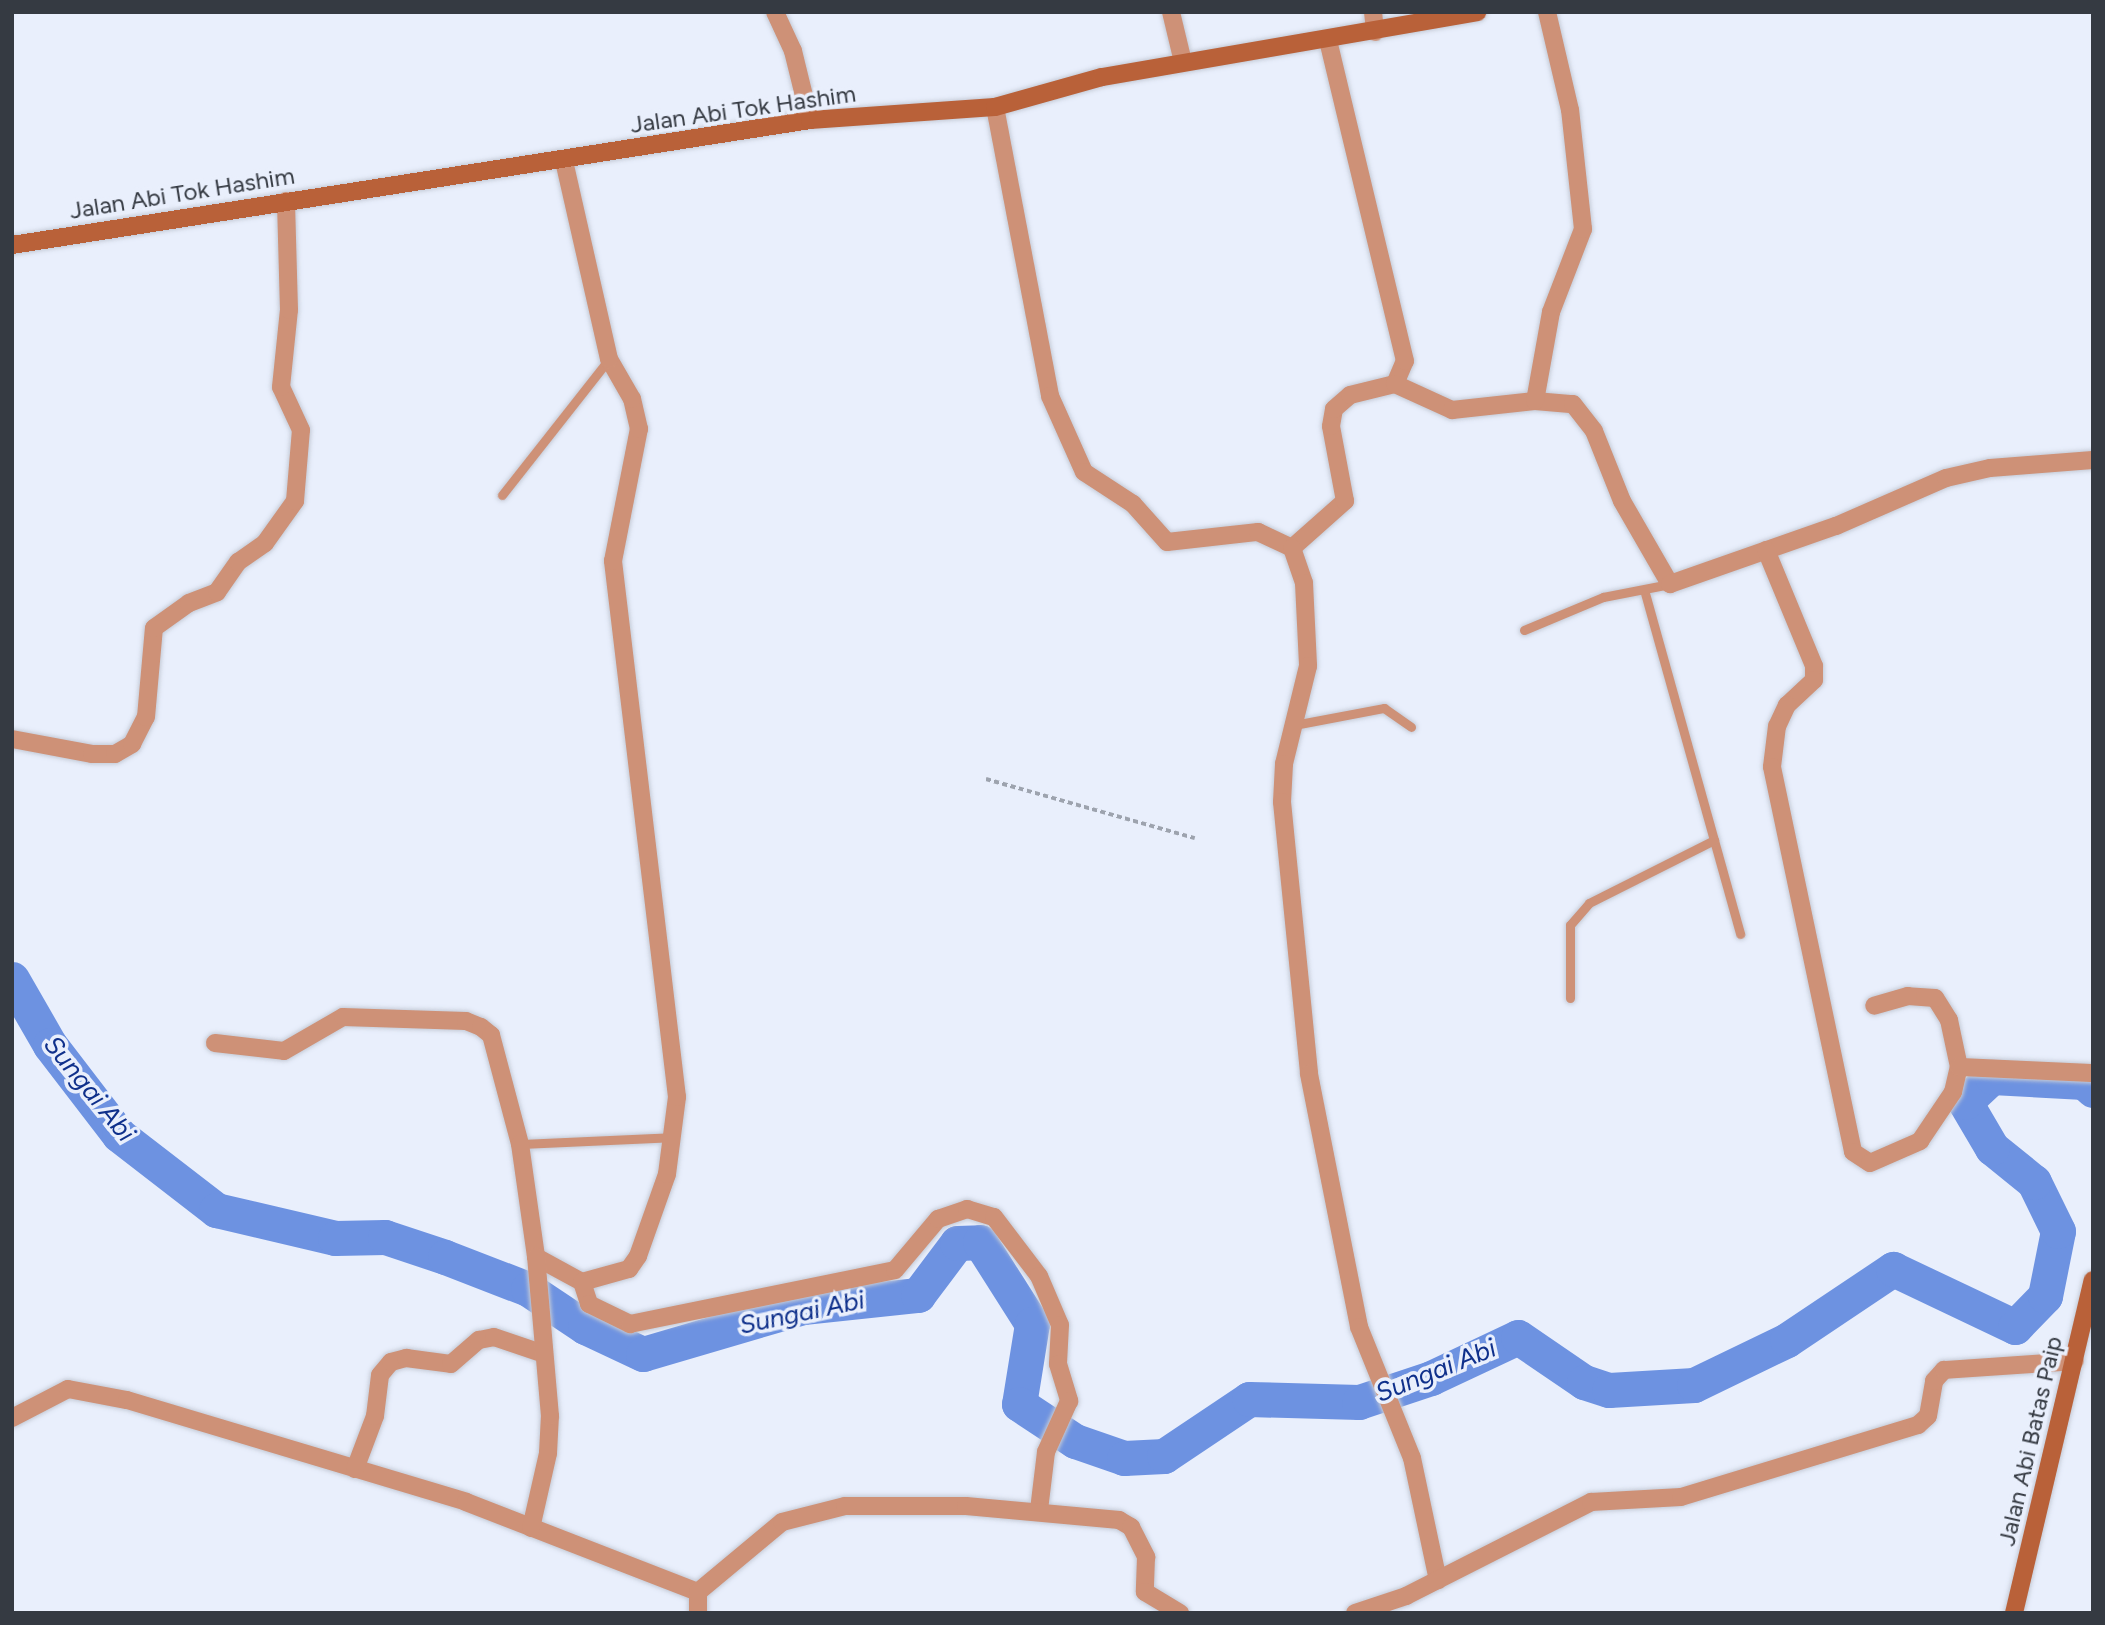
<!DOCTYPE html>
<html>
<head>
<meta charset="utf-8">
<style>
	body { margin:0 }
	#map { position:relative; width:2105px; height:1625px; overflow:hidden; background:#e9effc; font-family:Figtree,sans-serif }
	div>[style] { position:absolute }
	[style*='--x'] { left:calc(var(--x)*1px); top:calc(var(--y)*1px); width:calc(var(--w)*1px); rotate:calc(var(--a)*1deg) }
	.river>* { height:35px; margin:-17.5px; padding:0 17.5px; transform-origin:17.5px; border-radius:17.5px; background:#6d92e1 }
	.path>* { height:3.5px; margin-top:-1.75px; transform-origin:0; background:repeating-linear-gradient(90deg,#9da3ae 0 5px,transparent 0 8.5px) }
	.roads { filter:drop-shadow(0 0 2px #c5cbd7) drop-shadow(0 0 2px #c5cbd7) }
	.lane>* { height:9px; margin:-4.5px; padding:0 4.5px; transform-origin:4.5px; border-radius:4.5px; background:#ce9177 }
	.street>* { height:18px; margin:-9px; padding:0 9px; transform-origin:9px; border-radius:9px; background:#ce9177 }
	.secondary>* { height:18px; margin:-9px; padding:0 9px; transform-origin:9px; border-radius:9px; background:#b96139 }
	span { translate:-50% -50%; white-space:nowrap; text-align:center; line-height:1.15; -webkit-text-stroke:7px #e9effc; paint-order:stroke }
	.street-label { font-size:24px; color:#353a42 }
	.water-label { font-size:26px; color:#0f308b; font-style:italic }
	.frame { position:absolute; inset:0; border:14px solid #353a42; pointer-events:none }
</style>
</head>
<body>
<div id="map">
	<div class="river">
		<div style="--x:12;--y:979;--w:76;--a:60.1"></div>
		<div style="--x:50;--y:1045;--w:113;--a:52.5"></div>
		<div style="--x:119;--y:1135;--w:123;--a:37.7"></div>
		<div style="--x:216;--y:1210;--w:122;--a:13.2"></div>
		<div style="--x:335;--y:1238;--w:50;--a:-1.1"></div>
		<div style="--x:385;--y:1237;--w:63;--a:18.4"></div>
		<div style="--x:445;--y:1257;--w:89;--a:21.1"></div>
		<div style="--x:528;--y:1289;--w:69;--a:33.7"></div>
		<div style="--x:585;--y:1327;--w:64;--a:25"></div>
		<div style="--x:643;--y:1354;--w:167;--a:-16.4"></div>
		<div style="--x:803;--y:1307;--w:116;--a:-6"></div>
		<div style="--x:918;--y:1295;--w:65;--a:-53.1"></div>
		<div style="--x:957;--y:1243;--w:23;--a:-2"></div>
		<div style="--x:980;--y:1242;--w:97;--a:57.6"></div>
		<div style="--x:1032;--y:1324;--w:81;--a:99.2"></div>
		<div style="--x:1019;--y:1404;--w:67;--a:33.5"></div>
		<div style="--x:1075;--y:1441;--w:52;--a:19.1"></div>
		<div style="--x:1124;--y:1458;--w:40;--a:-2.9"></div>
		<div style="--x:1164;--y:1456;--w:102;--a:-33.8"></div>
		<div style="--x:1249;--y:1399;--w:110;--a:1.6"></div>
		<div style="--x:1359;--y:1402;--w:76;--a:-18.4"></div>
		<div style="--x:1431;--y:1378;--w:96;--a:-25.2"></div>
		<div style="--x:1518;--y:1337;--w:80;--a:34.3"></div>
		<div style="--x:1584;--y:1382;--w:26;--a:18"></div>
		<div style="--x:1609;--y:1390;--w:85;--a:-3.4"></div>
		<div style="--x:1694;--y:1385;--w:103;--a:-25.8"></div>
		<div style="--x:1787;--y:1340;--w:128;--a:-33.8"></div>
		<div style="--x:1893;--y:1269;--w:135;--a:25.4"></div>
		<div style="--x:2015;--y:1327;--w:43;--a:-45.9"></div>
		<div style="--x:2045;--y:1296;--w:66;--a:-78.7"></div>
		<div style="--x:2058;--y:1231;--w:55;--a:-116.1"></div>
		<div style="--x:2034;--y:1182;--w:54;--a:-141"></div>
		<div style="--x:1992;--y:1148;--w:53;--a:-120.4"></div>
		<div style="--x:1965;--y:1102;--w:37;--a:-43"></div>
		<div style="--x:1992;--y:1077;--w:92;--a:3.1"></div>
		<div style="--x:2084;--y:1082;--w:12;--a:42"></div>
	</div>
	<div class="path">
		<div style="--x:986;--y:779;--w:217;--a:15.8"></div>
	</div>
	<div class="roads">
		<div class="lane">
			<div style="--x:502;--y:495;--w:173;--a:-51.8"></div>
			<div style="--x:1645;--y:593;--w:354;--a:74.4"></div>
			<div style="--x:1524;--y:630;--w:86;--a:-22.7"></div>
			<div style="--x:1603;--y:597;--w:68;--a:-11"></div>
			<div style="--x:1294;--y:725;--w:92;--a:-10.7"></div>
			<div style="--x:1384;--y:708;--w:33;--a:35"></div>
			<div style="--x:1570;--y:998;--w:73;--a:-90"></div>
			<div style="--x:1570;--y:925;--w:29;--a:-49"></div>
			<div style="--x:1589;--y:903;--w:140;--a:-26.7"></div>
			<div style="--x:520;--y:1144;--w:152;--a:-2.6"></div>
		</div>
		<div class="street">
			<div style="--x:775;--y:12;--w:43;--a:65.2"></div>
			<div style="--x:793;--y:51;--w:71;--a:76.2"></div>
			<div style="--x:1171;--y:12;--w:51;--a:76.5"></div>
			<div style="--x:1373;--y:12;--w:20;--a:84"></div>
			<div style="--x:995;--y:107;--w:294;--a:79.2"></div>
			<div style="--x:1050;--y:396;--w:83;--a:65.9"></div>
			<div style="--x:1084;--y:472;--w:59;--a:33.1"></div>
			<div style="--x:1133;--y:504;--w:51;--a:48.2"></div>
			<div style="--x:1167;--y:542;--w:92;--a:-6.3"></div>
			<div style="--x:1258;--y:532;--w:38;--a:25"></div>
			<div style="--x:1292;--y:548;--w:71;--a:-41.6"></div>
			<div style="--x:1345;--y:501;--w:76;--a:-100.6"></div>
			<div style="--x:1331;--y:426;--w:17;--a:-80"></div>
			<div style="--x:1334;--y:409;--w:21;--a:-41"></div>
			<div style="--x:1350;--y:395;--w:46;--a:-13.7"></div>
			<div style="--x:1395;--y:384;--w:25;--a:-67"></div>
			<div style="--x:1405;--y:361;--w:329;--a:-103.5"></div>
			<div style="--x:1395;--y:384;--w:63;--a:24.5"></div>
			<div style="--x:1452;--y:410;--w:83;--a:-6.2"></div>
			<div style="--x:1535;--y:401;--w:38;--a:5"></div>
			<div style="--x:1573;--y:404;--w:34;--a:52"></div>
			<div style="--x:1594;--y:431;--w:75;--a:68.2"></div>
			<div style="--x:1622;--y:501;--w:96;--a:60"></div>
			<div style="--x:1670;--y:584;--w:176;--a:-19.3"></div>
			<div style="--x:1836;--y:526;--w:120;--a:-23.6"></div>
			<div style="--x:1946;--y:478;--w:45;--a:-12.8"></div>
			<div style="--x:1990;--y:468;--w:103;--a:-4.4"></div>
			<div style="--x:1535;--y:401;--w:90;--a:-79.8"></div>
			<div style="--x:1551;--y:312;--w:89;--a:-68.9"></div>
			<div style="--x:1583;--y:229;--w:120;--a:-96.2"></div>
			<div style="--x:1570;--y:110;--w:101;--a:-103.2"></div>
			<div style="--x:1292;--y:548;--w:37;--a:71"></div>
			<div style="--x:1304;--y:583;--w:83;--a:87.2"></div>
			<div style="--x:1308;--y:666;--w:101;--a:103.8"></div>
			<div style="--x:1284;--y:764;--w:38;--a:93"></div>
			<div style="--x:1282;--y:802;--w:273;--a:84.3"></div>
			<div style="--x:1309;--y:1074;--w:258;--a:78.8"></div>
			<div style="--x:1359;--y:1327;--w:141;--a:68"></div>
			<div style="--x:1412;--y:1458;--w:125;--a:78"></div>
			<div style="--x:1766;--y:550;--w:126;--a:67.5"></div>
			<div style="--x:1814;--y:666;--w:14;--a:90"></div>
			<div style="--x:1814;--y:680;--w:37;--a:137"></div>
			<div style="--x:1787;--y:705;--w:23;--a:115"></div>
			<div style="--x:1777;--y:726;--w:41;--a:97"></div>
			<div style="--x:1772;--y:767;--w:393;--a:78.1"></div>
			<div style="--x:1853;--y:1152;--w:20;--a:33"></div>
			<div style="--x:1870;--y:1163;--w:55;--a:-23.7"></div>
			<div style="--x:1920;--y:1141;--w:59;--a:-56"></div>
			<div style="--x:1953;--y:1092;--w:26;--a:-77"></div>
			<div style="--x:1959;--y:1067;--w:48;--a:-102"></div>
			<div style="--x:1949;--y:1020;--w:26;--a:-122"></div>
			<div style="--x:1935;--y:998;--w:27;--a:-176"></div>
			<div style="--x:1908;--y:996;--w:35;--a:164"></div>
			<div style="--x:12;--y:739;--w:81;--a:10.6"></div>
			<div style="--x:92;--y:754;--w:23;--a:0"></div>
			<div style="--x:115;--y:754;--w:20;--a:-30"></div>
			<div style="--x:132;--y:744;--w:30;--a:-63"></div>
			<div style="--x:146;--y:717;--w:89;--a:-84.9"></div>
			<div style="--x:154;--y:628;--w:43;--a:-35.5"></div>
			<div style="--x:189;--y:603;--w:30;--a:-21"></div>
			<div style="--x:217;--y:592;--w:37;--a:-55"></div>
			<div style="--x:238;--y:562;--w:33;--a:-35"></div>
			<div style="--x:265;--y:543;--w:52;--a:-54.5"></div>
			<div style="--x:295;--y:501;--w:71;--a:-85.2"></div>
			<div style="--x:301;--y:430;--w:47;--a:-114.9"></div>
			<div style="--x:281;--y:387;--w:77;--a:-84.1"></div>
			<div style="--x:289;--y:310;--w:109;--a:-91.6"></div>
			<div style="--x:215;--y:1043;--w:69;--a:6.6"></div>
			<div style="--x:284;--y:1051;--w:68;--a:-30"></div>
			<div style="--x:343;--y:1017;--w:123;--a:1.9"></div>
			<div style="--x:466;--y:1021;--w:16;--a:22"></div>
			<div style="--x:481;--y:1027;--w:13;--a:39"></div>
			<div style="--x:491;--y:1035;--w:113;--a:75.1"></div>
			<div style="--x:520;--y:1144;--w:114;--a:81.9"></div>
			<div style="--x:536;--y:1257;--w:52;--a:28.5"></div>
			<div style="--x:582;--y:1282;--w:49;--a:-15.5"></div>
			<div style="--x:629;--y:1269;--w:16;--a:-55"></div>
			<div style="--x:638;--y:1256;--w:87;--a:-70.5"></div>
			<div style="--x:667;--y:1174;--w:78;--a:-82.6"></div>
			<div style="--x:677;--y:1097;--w:540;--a:-96.81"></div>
			<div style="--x:613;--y:561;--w:135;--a:-78.9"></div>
			<div style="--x:639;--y:429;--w:31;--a:-103"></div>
			<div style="--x:632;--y:399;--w:46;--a:-119.9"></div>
			<div style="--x:609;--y:359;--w:203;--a:-102.8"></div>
			<div style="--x:1959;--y:1067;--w:134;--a:2.6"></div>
			<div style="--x:582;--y:1282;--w:23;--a:72"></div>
			<div style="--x:589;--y:1304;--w:46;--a:26"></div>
			<div style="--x:630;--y:1324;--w:270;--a:-11.5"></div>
			<div style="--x:895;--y:1270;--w:67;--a:-49.9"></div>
			<div style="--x:938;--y:1219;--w:31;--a:-19"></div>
			<div style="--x:967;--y:1209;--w:28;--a:17"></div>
			<div style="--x:994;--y:1217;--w:74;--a:52.7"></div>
			<div style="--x:1039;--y:1276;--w:53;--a:66.8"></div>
			<div style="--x:1060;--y:1325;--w:39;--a:93"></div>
			<div style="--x:1058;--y:1364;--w:39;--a:73"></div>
			<div style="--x:1069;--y:1401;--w:56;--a:114.3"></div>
			<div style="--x:1046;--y:1452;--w:58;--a:96.9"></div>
			<div style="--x:12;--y:1418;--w:63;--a:-27.4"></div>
			<div style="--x:68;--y:1389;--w:60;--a:10.6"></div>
			<div style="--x:127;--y:1400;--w:354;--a:16.7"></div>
			<div style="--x:466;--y:1502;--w:249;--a:21.2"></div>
			<div style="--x:355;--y:1469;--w:57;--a:-69.3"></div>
			<div style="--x:375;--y:1416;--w:41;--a:-83"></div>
			<div style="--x:380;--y:1375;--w:17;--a:-50"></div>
			<div style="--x:391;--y:1362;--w:16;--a:-15"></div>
			<div style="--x:406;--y:1358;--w:45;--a:7.6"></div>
			<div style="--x:451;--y:1364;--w:37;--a:-41"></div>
			<div style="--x:479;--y:1340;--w:15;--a:-11"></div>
			<div style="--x:494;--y:1337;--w:53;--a:18.8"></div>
			<div style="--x:531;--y:1528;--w:77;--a:-77.2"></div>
			<div style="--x:548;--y:1453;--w:37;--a:-87"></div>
			<div style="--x:550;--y:1416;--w:160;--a:-95"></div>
			<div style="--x:698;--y:1613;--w:21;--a:-90"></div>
			<div style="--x:698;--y:1592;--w:109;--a:-39.8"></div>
			<div style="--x:782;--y:1522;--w:65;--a:-14.3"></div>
			<div style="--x:845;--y:1506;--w:121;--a:0"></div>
			<div style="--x:966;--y:1506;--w:154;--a:5.2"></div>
			<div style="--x:1119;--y:1520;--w:14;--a:30"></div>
			<div style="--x:1131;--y:1527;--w:34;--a:63"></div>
			<div style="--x:1146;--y:1557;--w:35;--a:92"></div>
			<div style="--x:1145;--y:1592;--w:41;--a:31"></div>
			<div style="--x:1355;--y:1613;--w:54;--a:-18.4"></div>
			<div style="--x:1406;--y:1596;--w:208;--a:-26.9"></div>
			<div style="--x:1591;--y:1502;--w:90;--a:-3.2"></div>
			<div style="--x:1681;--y:1497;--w:248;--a:-16.9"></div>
			<div style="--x:1918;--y:1425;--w:13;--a:-42"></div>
			<div style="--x:1928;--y:1416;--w:36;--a:-80"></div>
			<div style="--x:1934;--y:1381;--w:15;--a:-48"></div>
			<div style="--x:1944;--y:1370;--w:131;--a:-3.9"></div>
		</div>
		<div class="secondary">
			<div style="--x:12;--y:245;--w:808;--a:-8.9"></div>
			<div style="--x:810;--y:120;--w:185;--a:-4"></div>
			<div style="--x:995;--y:107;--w:111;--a:-15.7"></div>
			<div style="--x:1102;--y:77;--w:381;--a:-9.8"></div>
			<div style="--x:2014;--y:1613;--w:342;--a:-76.7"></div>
		</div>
	</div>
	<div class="street-label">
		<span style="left:743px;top:109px;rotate:-8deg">Jalan Abi Tok Hashim</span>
		<span style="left:182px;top:193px;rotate:-9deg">Jalan Abi Tok Hashim</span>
		<span style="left:2030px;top:1441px;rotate:-77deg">Jalan Abi Batas Paip</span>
	</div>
	<div class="water-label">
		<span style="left:89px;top:1089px;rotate:51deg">Sungai Abi</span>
		<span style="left:802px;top:1313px;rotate:-12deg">Sungai Abi</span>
		<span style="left:1436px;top:1371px;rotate:-22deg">Sungai Abi</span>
	</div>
	<div class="frame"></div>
</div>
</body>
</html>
